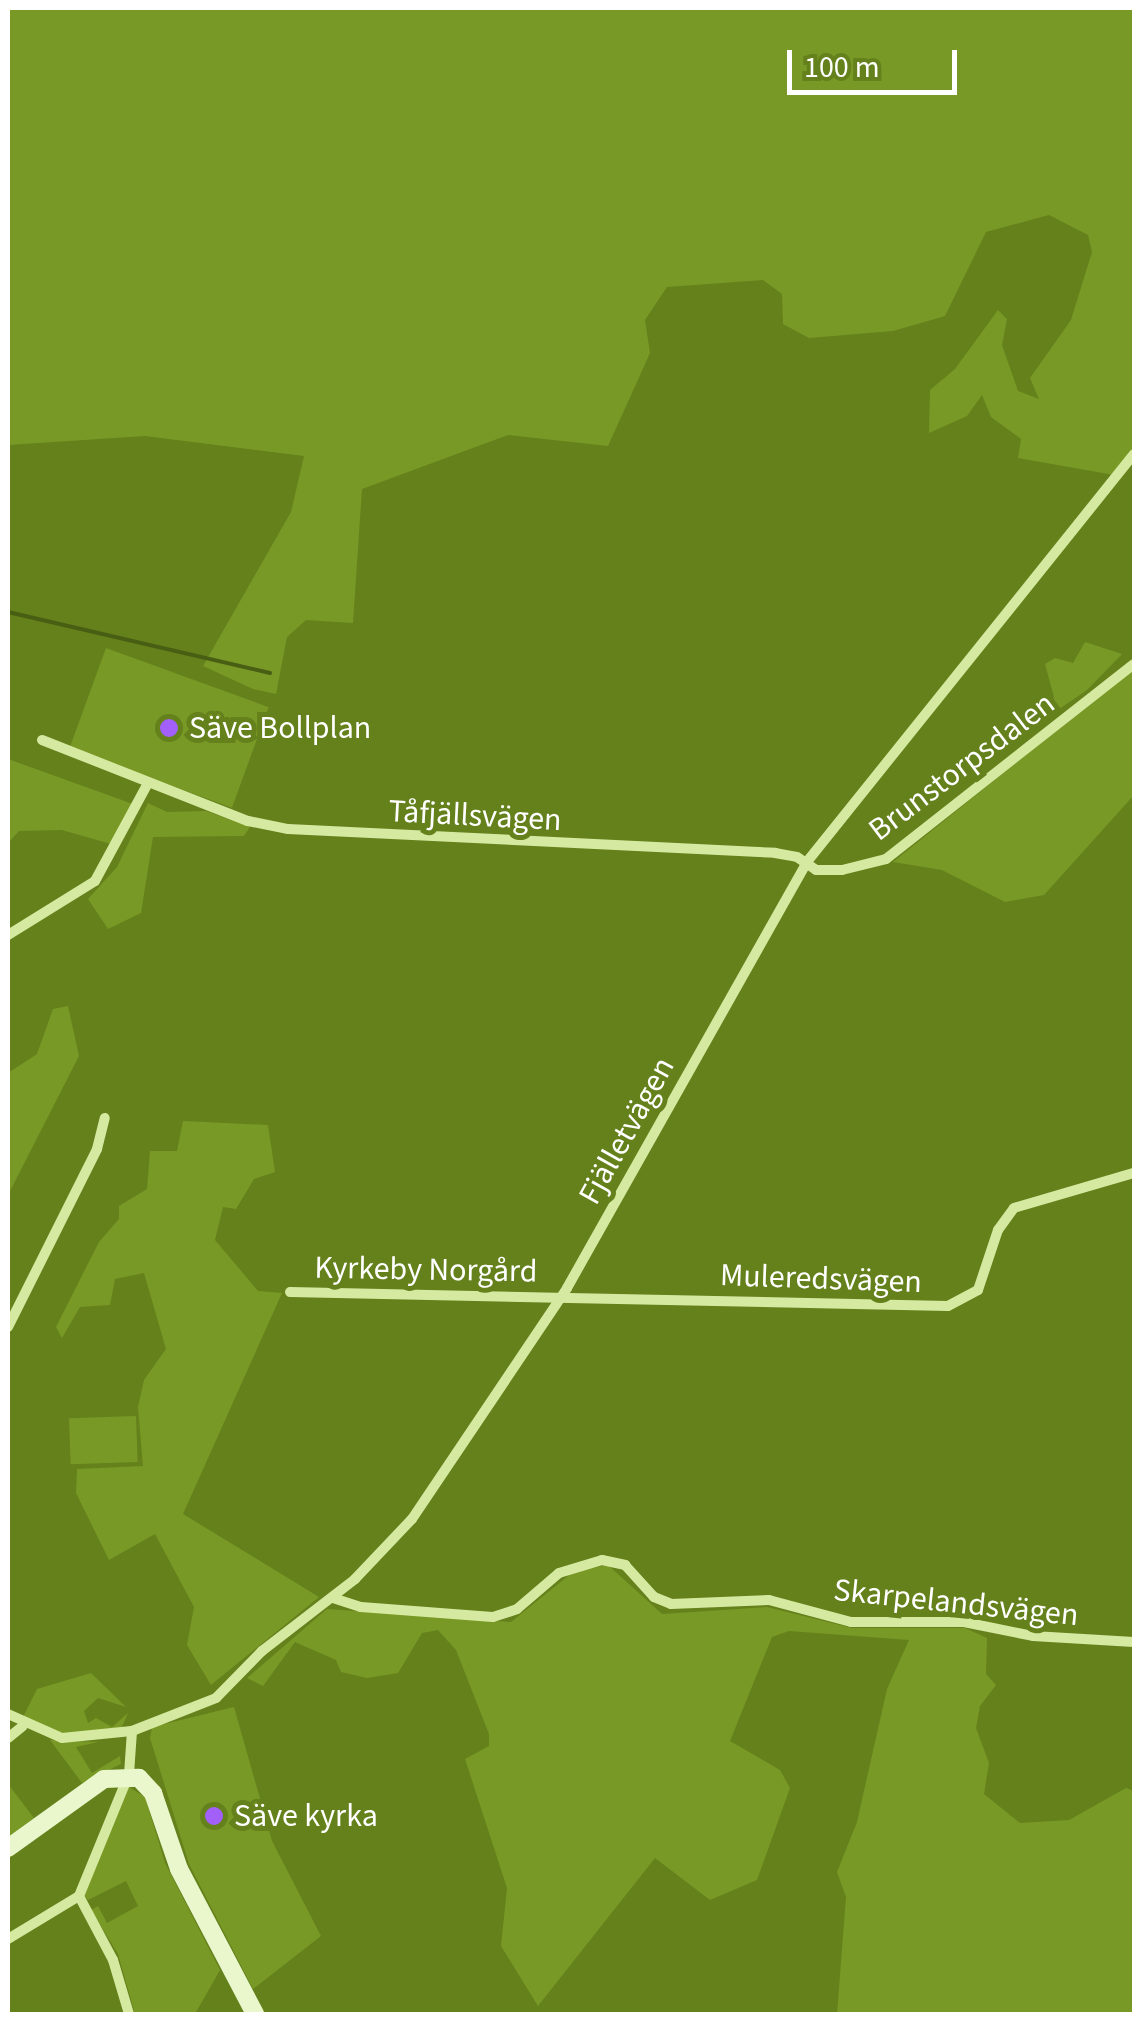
<!DOCTYPE html>
<html>
<head>
<meta charset="utf-8">
<style>
	body { margin:0 }
	#map { position:relative; width:1142px; height:2022px; overflow:hidden; background:#64811c; font-family:"Source Sans 3",sans-serif }
	div>[style] { position:absolute }
	[style*='--x'] { left:calc(var(--x)*1px); top:calc(var(--y)*1px); width:calc(var(--w)*1px); rotate:calc(var(--a)*1deg) }
	.green>* { inset:0; background:#799926; transform-origin:0 0 }
	.stream>* { height:4px; margin:-2px; padding:0 2px; transform-origin:2px; border-radius:2px; background:#485f13 }
	.street>* { height:10px; margin:-5px; padding:0 5px; transform-origin:5px; border-radius:5px; background:#d5e9a1 }
	.secondary>* { height:18px; margin:-9px; padding:0 9px; transform-origin:9px; border-radius:9px; background:#eaf7cc }
	.dots>* { width:28px; height:28px; translate:-50% -50%; box-sizing:border-box; border:5px solid #64811c; border-radius:50% }
	span { translate:-50% -50%; white-space:nowrap; text-align:center; line-height:1.15; -webkit-text-stroke:10px #64811c; paint-order:stroke }
	.poi-label { font-size:32px; color:#fff }
	.left { translate:0 -50%; text-align:left }
	.street-label { font-size:32px; color:#fff }
	.frame { position:absolute; inset:0; border:10px solid #fff; pointer-events:none }
	.scale { position:absolute; left:787px; top:50px; width:170px; height:45px; box-sizing:border-box; border:5px solid #fff; border-top:0; padding-left:12px; font-size:30px; line-height:35px; white-space:nowrap; color:#fff; -webkit-text-stroke:8px #64811c; paint-order:stroke }
</style>
</head>
<body>
<div id="map">
	<div class="green">
		<div style="clip-path:polygon(8px 8px,1134px 8px,1134px 447px,1114px 475px,1018px 458px,1021px 439px,991px 417px,982px 395px,967px 416px,929px 433px,930px 390px,955px 369px,998px 310px,1007px 319px,1002px 345px,1018px 391px,1039px 399px,1030px 378px,1071px 320px,1092px 252px,1088px 235px,1049px 215px,986px 232px,945px 316px,893px 331px,809px 338px,783px 324px,782px 294px,763px 280px,667px 287px,645px 320px,650px 353px,608px 446px,508px 435px,362px 489px,353px 623px,306px 620px,287px 637px,276px 694px,253px 689px,203px 666px,291px 512px,304px 456px,145px 436px,8px 445px)"></div>
		<div style="clip-path:polygon(1085px 642px,1122px 654px,1087px 690px,1043px 720px,1054px 697px,1045px 664px,1055px 658px,1073px 663px)"></div>
		<div style="left:106px;top:648px;width:173px;height:107px;rotate:20deg"></div>
		<div style="clip-path:polygon(1134px 668px,1134px 795px,1044px 895px,1005px 902px,942px 870px,893px 862px)"></div>
		<div style="clip-path:polygon(8px 759px,133px 804px,111px 844px,62px 830px,19px 831px,8px 843px)"></div>
		<div style="clip-path:polygon(148px 803px,167px 812px,206px 811px,250px 827px,244px 836px,153px 837px,141px 913px,108px 929px,88px 899px,117px 867px)"></div>
		<div style="clip-path:polygon(68px 1006px,79px 1056px,8px 1195px,8px 1073px,37px 1054px,53px 1009px)"></div>
		<div style="clip-path:polygon(183px 1121px,268px 1125px,275px 1172px,254px 1179px,236px 1209px,223px 1207px,215px 1240px,258px 1291px,282px 1293px,183px 1514px,319px 1597px,211px 1685px,187px 1645px,194px 1607px,155px 1534px,109px 1560px,76px 1493px,77px 1469px,143px 1466px,138px 1407px,144px 1380px,166px 1349px,144px 1273px,115px 1279px,110px 1305px,80px 1307px,62px 1338px,56px 1327px,99px 1242px,119px 1219px,119px 1206px,147px 1189px,150px 1151px,177px 1151px)"></div>
		<div style="left:136px;top:1416px;width:46px;height:67px;rotate:88deg"></div>
		<div style="clip-path:polygon(608px 1565px,662px 1614px,767px 1607px,852px 1628px,965px 1628px,987px 1638px,986px 1674px,996px 1685px,980px 1706px,976px 1728px,989px 1763px,984px 1794px,1020px 1823px,1069px 1820px,1126px 1788px,1134px 1791px,1134px 2014px,837px 2014px,846px 1897px,837px 1872px,857px 1822px,887px 1689px,909px 1640px,789px 1631px,772px 1637px,730px 1741px,780px 1770px,790px 1788px,757px 1880px,710px 1900px,655px 1858px,538px 2006px,501px 1946px,507px 1888px,465px 1759px,489px 1746px,489px 1734px,456px 1650px,438px 1630px,422px 1633px,398px 1673px,367px 1678px,341px 1672px,336px 1660px,295px 1642px,263px 1686px,247px 1678px,327px 1609px,511px 1622px,573px 1572px)"></div>
		<div style="clip-path:polygon(91px 1673px,126px 1707px,98px 1698px,84px 1711px,88px 1723px,96px 1718px,112px 1727px,128px 1713px,121px 1729px,58px 1734px,21px 1721px,37px 1689px)"></div>
		<div style="clip-path:polygon(234px 1707px,272px 1841px,321px 1936px,253px 1989px,189px 1864px,150px 1738px,152px 1727px)"></div>
		<div style="clip-path:polygon(50px 1740px,98px 1742px,76px 1747px,92px 1773px,120px 1756px,121px 1764px,82px 1783px)"></div>
		<div style="clip-path:polygon(8px 1784px,34px 1818px,8px 1837px)"></div>
		<div style="clip-path:polygon(129px 1787px,145px 1797px,165px 1863px,220px 1970px,195px 2014px,135px 2014px,118px 1954px,91px 1910px,98px 1906px,107px 1923px,138px 1906px,126px 1881px,88px 1900px,84px 1895px)"></div>
	</div>
	<div class="stream">
		<div style="--x:8;--y:612;--w:269;--a:13.1"></div>
	</div>
	<div class="street">
		<div style="--x:42;--y:740;--w:221;--a:21.5"></div>
		<div style="--x:248;--y:821;--w:41;--a:11.3"></div>
		<div style="--x:288;--y:829;--w:488;--a:2.8"></div>
		<div style="--x:775;--y:853;--w:22;--a:10"></div>
		<div style="--x:797;--y:857;--w:23;--a:34"></div>
		<div style="--x:816;--y:870;--w:26;--a:0"></div>
		<div style="--x:842;--y:870;--w:45;--a:-14"></div>
		<div style="--x:886;--y:859;--w:315;--a:-38.2"></div>
		<div style="--x:8;--y:935;--w:102;--a:-31.8"></div>
		<div style="--x:95;--y:881;--w:111;--a:-61.6"></div>
		<div style="--x:290;--y:1292;--w:658;--a:1.22"></div>
		<div style="--x:948;--y:1306;--w:34;--a:-28"></div>
		<div style="--x:978;--y:1290;--w:63;--a:-71.6"></div>
		<div style="--x:998;--y:1230;--w:27;--a:-54"></div>
		<div style="--x:1014;--y:1208;--w:125;--a:-16.3"></div>
		<div style="--x:8;--y:1327;--w:199;--a:-63.4"></div>
		<div style="--x:97;--y:1149;--w:32;--a:-76"></div>
		<div style="--x:333;--y:1598;--w:29;--a:18"></div>
		<div style="--x:361;--y:1607;--w:132;--a:4.3"></div>
		<div style="--x:493;--y:1617;--w:25;--a:-18"></div>
		<div style="--x:517;--y:1609;--w:55;--a:-40.6"></div>
		<div style="--x:559;--y:1573;--w:45;--a:-16.8"></div>
		<div style="--x:602;--y:1560;--w:24;--a:12"></div>
		<div style="--x:625;--y:1565;--w:43;--a:47.8"></div>
		<div style="--x:654;--y:1597;--w:18;--a:22"></div>
		<div style="--x:671;--y:1604;--w:98;--a:-2.3"></div>
		<div style="--x:769;--y:1600;--w:85;--a:15"></div>
		<div style="--x:851;--y:1622;--w:113;--a:0"></div>
		<div style="--x:964;--y:1622;--w:70;--a:11.5"></div>
		<div style="--x:1033;--y:1636;--w:101;--a:3.4"></div>
		<div style="--x:8;--y:1714;--w:59;--a:24"></div>
		<div style="--x:62;--y:1738;--w:70;--a:-5.7"></div>
		<div style="--x:8;--y:1738;--w:19;--a:-39"></div>
		<div style="--x:79;--y:1896;--w:72;--a:62"></div>
		<div style="--x:113;--y:1960;--w:56;--a:73.5"></div>
		<div style="--x:8;--y:1939;--w:83;--a:-31.2"></div>
		<div style="--x:79;--y:1896;--w:132;--a:-67.7"></div>
		<div style="--x:129;--y:1774;--w:43;--a:-86"></div>
		<div style="--x:132;--y:1731;--w:90;--a:-21.4"></div>
		<div style="--x:216;--y:1698;--w:66;--a:-45.6"></div>
		<div style="--x:262;--y:1651;--w:118;--a:-37.7"></div>
		<div style="--x:355;--y:1579;--w:83;--a:-46.5"></div>
		<div style="--x:412;--y:1519;--w:278;--a:-56.1"></div>
		<div style="--x:567;--y:1288;--w:488;--a:-60.6"></div>
		<div style="--x:806;--y:863;--w:524;--a:-51.27"></div>
	</div>
	<div class="secondary">
		<div style="--x:8;--y:1848;--w:118;--a:-35.7"></div>
		<div style="--x:104;--y:1779;--w:35;--a:-2"></div>
		<div style="--x:139;--y:1778;--w:21;--a:47"></div>
		<div style="--x:153;--y:1793;--w:80;--a:71.1"></div>
		<div style="--x:179;--y:1869;--w:164;--a:62.3"></div>
	</div>
	<div class="dots">
		<div style="left:169px;top:728px;background:#a25ffa"></div>
		<div style="left:214px;top:1816px;background:#a25ffa"></div>
	</div>
	<div class="poi-label">
		<span class="left" style="left:189px;top:728px">Säve Bollplan</span>
		<span class="left" style="left:234px;top:1816px">Säve kyrka</span>
	</div>
	<div class="street-label">
		<span style="left:962px;top:767px;rotate:-37deg">Brunstorpsdalen</span>
		<span style="left:475px;top:816px;rotate:3deg">Tåfjällsvägen</span>
		<span style="left:627px;top:1131px;rotate:-61deg">Fjälletvägen</span>
		<span style="left:426px;top:1270px;rotate:1deg">Kyrkeby Norgård</span>
		<span style="left:821px;top:1279px;rotate:2deg">Muleredsvägen</span>
		<span style="left:956px;top:1603px;rotate:6deg">Skarpelandsvägen</span>
	</div>
	<div class="frame"></div>
	<div class="scale">100 m</div>
</div>
</body>
</html>
